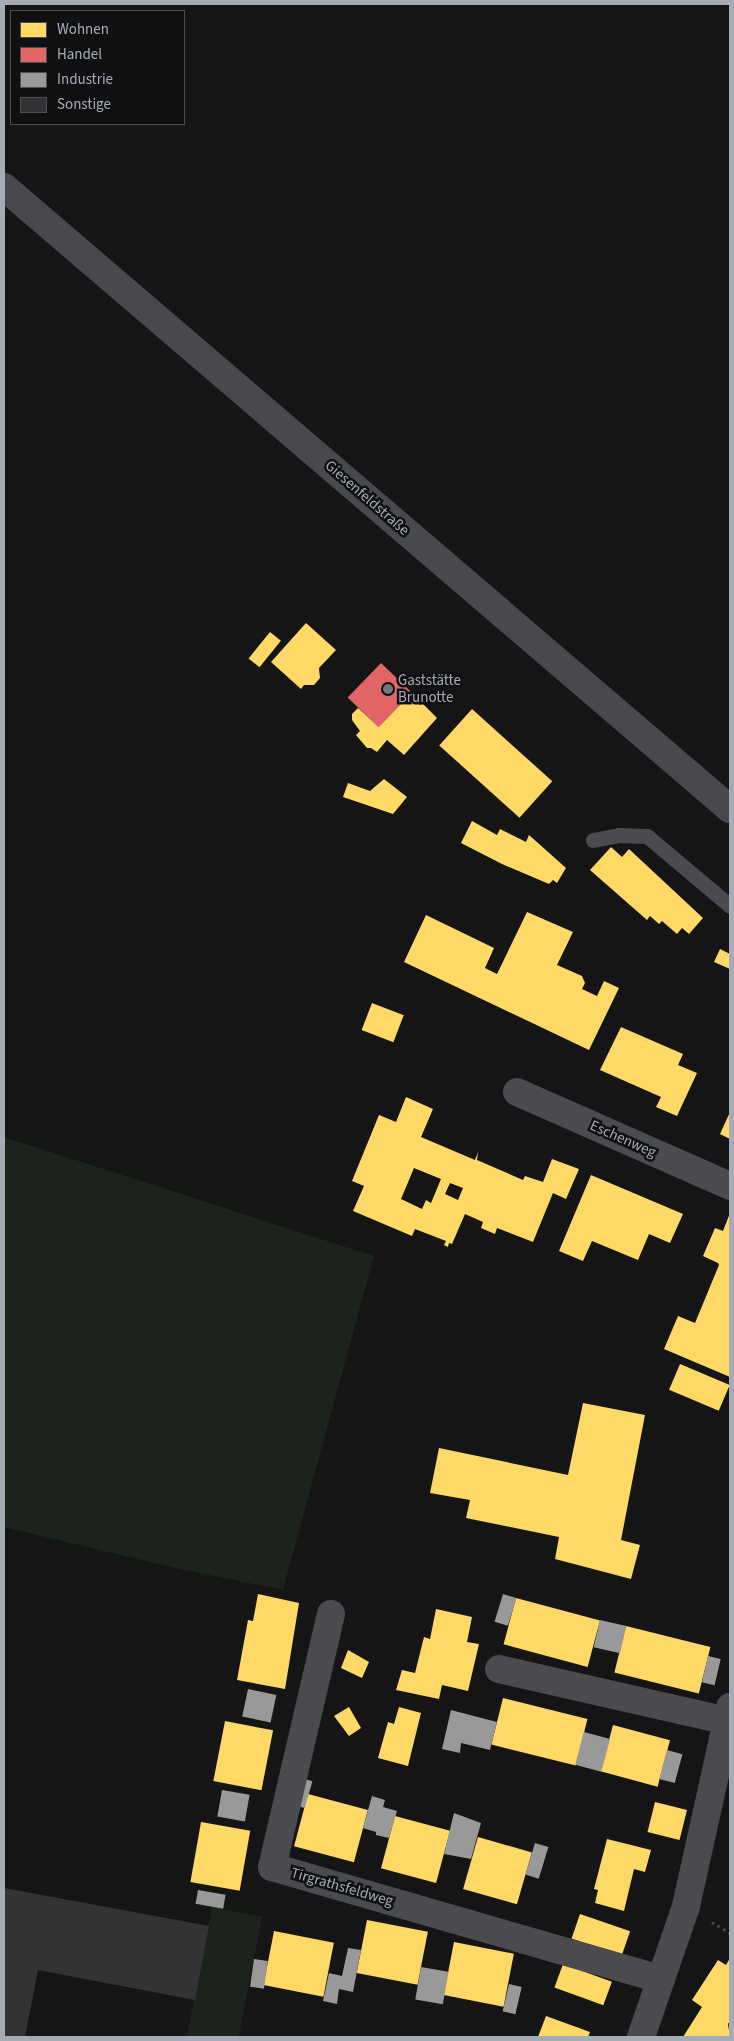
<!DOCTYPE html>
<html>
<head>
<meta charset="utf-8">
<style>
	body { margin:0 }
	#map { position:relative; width:734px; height:2041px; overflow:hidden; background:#151516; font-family:"Source Sans 3",sans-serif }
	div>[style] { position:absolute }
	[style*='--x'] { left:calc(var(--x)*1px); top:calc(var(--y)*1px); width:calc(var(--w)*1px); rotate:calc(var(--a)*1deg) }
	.green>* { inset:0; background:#1b231c; transform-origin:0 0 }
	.homes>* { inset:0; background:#ffd966; transform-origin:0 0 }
	.shops>* { inset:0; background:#e06666; transform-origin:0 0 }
	.industry>* { inset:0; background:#999; transform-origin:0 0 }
	.building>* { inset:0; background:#333335 }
	.path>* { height:3px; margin-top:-1.5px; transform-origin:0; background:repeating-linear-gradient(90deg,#4b4d50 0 2.5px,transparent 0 6.5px) }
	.lane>* { height:15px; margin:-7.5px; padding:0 7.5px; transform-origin:7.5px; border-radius:7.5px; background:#494b4f }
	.street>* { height:28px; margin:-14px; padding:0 14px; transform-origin:14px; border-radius:14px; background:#494b4f }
	.secondary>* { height:28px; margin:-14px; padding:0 14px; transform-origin:14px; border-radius:14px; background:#48494d }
	.dots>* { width:14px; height:14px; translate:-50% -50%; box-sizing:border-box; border:2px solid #101011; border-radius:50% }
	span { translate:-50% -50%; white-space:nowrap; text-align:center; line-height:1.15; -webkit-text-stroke:5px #101011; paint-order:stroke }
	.street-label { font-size:15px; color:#a6acb7 }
	.poi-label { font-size:15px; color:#a6acb7 }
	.left { translate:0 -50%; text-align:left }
	.frame { position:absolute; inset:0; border:5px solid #a6acb7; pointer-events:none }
	.legend { position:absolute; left:10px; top:10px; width:175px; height:115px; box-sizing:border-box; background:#101011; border:1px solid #4c4e53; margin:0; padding:6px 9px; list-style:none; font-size:15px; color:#a6acb7 }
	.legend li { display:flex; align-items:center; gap:10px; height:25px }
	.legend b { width:25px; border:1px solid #4c4e53 }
</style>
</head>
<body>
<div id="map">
	<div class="green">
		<div style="clip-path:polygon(4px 1137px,374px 1256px,283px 1590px,175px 1568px,4px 1527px)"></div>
		<div style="left:212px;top:1907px;width:51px;height:132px;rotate:11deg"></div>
	</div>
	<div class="homes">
		<div style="clip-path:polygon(306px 623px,336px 650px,319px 668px,320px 678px,314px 685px,304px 685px,301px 689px,271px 662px)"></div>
		<div style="left:270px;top:632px;width:14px;height:34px;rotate:39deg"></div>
		<div style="clip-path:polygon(412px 693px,437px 718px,404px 755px,387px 740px,377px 752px,371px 748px,367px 748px,356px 735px,360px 731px,352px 720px,352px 714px,358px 708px,378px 726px)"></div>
		<div style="left:472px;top:709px;width:108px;height:49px;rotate:42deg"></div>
		<div style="clip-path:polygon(384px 779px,407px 797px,393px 814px,343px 797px,348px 783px,370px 791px)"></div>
		<div style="clip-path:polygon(472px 821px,497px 835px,500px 829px,526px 842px,529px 835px,566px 868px,557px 883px,553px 880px,549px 884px,502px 864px,461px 843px)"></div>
		<div style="clip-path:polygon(611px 847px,622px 857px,629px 849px,703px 918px,689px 934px,682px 928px,677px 934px,662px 921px,659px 924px,650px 916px,647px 920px,590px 870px)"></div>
		<div style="clip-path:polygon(527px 912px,573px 932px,557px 965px,582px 976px,585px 983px,582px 989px,597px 996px,604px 981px,619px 988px,589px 1050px,404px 962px,426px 915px,494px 948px,485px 968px,497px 974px)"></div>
		<div style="clip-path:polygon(720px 949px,730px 954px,730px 969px,714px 962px)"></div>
		<div style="left:372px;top:1003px;width:34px;height:29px;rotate:21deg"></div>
		<div style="clip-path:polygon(621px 1027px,683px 1054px,678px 1065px,697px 1073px,677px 1116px,656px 1107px,661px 1097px,600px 1070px)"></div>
		<div style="clip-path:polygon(evenodd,406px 1097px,433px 1109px,421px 1137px,475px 1160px,478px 1152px,477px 1160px,523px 1180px,525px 1176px,543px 1182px,552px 1159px,579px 1169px,566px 1199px,553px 1193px,533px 1242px,497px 1228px,495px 1234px,481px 1228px,483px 1222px,465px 1214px,452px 1244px,449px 1243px,448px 1247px,444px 1245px,446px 1241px,415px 1229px,412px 1236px,353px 1211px,364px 1186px,352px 1181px,379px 1115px,396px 1122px,406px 1097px,414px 1168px,441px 1179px,431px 1203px,426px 1200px,422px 1209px,401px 1199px,414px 1168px,406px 1097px,450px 1183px,463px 1188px,458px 1200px,445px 1194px,450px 1183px)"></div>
		<div style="clip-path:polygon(730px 1112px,730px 1139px,720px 1134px)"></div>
		<div style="clip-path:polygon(591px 1175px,683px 1214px,670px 1243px,649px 1234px,638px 1260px,592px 1241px,583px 1261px,559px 1251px)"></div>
		<div style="clip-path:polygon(730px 1213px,730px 1377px,664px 1349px,678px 1316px,695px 1323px,719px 1265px,718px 1263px,703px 1256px,715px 1228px,723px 1231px)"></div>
		<div style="left:680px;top:1364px;width:54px;height:28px;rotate:23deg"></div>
		<div style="clip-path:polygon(583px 1403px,645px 1415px,621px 1540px,640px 1545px,631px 1579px,555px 1559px,559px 1537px,466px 1518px,470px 1500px,430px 1493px,439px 1448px,568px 1475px)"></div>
		<div style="clip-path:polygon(258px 1594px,299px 1603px,285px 1689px,237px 1680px,248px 1620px,253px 1621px)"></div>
		<div style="left:516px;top:1598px;width:87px;height:48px;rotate:15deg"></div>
		<div style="clip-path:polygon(436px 1609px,472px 1617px,467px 1642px,479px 1644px,468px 1691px,442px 1685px,439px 1699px,396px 1690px,402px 1670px,415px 1673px,424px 1637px,430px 1639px)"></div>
		<div style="left:626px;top:1626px;width:87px;height:48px;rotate:14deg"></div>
		<div style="clip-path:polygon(348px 1650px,369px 1662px,362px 1678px,341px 1668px)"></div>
		<div style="left:503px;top:1698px;width:87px;height:48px;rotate:14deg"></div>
		<div style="clip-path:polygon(349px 1707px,361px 1728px,349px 1736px,334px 1716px)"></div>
		<div style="clip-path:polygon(399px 1707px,421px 1713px,408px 1766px,378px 1758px,388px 1722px,394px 1724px)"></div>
		<div style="left:225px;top:1721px;width:49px;height:61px;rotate:11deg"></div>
		<div style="left:613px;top:1725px;width:59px;height:48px;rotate:15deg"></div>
		<div style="left:308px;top:1794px;width:62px;height:54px;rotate:15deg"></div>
		<div style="left:655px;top:1802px;width:33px;height:31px;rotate:14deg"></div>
		<div style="left:395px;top:1816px;width:57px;height:54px;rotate:15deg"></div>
		<div style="left:201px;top:1822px;width:50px;height:61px;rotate:10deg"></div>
		<div style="left:478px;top:1837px;width:56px;height:54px;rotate:16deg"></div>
		<div style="clip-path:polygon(607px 1839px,651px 1850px,645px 1872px,634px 1869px,624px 1911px,595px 1903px,598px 1890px,594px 1889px)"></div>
		<div style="left:580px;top:1914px;width:53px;height:26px;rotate:19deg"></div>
		<div style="left:367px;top:1920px;width:62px;height:54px;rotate:11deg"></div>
		<div style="left:274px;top:1931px;width:61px;height:55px;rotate:11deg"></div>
		<div style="left:454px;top:1942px;width:61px;height:54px;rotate:11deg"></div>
		<div style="clip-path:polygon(730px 1958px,730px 2021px,728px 2024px,730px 2037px,683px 2037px,702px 2007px,692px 2000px,718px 1960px,726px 1965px)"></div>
		<div style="left:563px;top:1964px;width:52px;height:25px;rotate:20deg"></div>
		<div style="clip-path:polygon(546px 2016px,590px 2032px,588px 2037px,538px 2037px)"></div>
	</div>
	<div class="shops">
		<div style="left:381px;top:663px;width:43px;height:48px;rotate:44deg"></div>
	</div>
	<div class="industry">
		<div style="left:503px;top:1594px;width:14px;height:29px;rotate:17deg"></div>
		<div style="left:600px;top:1620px;width:27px;height:28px;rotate:13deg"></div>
		<div style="left:708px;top:1656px;width:13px;height:27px;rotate:13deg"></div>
		<div style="left:248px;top:1689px;width:29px;height:28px;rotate:12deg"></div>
		<div style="clip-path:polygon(451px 1710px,497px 1722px,490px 1750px,461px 1743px,460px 1753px,442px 1749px)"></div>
		<div style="left:584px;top:1732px;width:27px;height:34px;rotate:15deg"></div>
		<div style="left:667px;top:1750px;width:16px;height:30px;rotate:15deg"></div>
		<div style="left:298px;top:1777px;width:15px;height:28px;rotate:16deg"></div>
		<div style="left:222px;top:1790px;width:28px;height:27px;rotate:10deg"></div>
		<div style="clip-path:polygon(372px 1796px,385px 1800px,383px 1807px,397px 1811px,389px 1838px,376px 1835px,376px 1832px,363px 1828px)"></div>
		<div style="clip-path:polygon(454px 1813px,481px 1823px,471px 1859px,444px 1854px)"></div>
		<div style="left:535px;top:1843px;width:14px;height:33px;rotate:17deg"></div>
		<div style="left:198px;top:1890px;width:28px;height:14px;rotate:10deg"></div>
		<div style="clip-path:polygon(348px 1948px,361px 1950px,353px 1992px,339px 1989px,337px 2004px,323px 2001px,329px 1973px,342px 1976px)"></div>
		<div style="left:254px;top:1959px;width:14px;height:28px;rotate:8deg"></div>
		<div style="left:421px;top:1967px;width:28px;height:33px;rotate:10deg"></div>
		<div style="left:509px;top:1984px;width:13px;height:28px;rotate:13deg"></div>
	</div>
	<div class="building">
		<div style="clip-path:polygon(4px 1888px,209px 1926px,195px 2000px,38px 1970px,25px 2037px,4px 2037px)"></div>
	</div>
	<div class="path">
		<div style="--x:712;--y:1922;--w:21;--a:31"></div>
	</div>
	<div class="lane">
		<div style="--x:593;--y:840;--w:26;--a:-11"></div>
		<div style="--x:619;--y:835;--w:28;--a:2"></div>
		<div style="--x:647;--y:836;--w:109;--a:40.1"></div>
	</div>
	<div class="street">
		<div style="--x:517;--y:1092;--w:233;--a:23.8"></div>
		<div style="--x:331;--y:1614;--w:260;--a:103.1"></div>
		<div style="--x:272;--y:1867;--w:405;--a:16.1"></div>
		<div style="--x:499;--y:1669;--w:234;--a:12.8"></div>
		<div style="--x:641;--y:2037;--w:139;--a:-71"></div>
		<div style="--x:686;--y:1906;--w:204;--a:-77.5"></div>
	</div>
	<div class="secondary">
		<div style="--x:4;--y:187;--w:956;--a:40.59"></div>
	</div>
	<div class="dots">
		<div style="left:388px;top:689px;background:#73777f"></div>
	</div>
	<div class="street-label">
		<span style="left:367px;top:498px;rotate:41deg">Giesenfeldstraße</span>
		<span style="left:623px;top:1139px;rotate:24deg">Eschenweg</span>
		<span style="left:342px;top:1887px;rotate:16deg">Tirgrathsfeldweg</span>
	</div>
	<div class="poi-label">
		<span class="left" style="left:398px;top:689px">Gaststätte<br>Brunotte</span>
	</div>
	<div class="frame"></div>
	<ul class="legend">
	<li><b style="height:14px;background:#ffd966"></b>Wohnen</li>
	<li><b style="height:14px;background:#e06666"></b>Handel</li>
	<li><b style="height:14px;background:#999"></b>Industrie</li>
	<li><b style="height:14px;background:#333335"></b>Sonstige</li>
	</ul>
</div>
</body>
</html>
